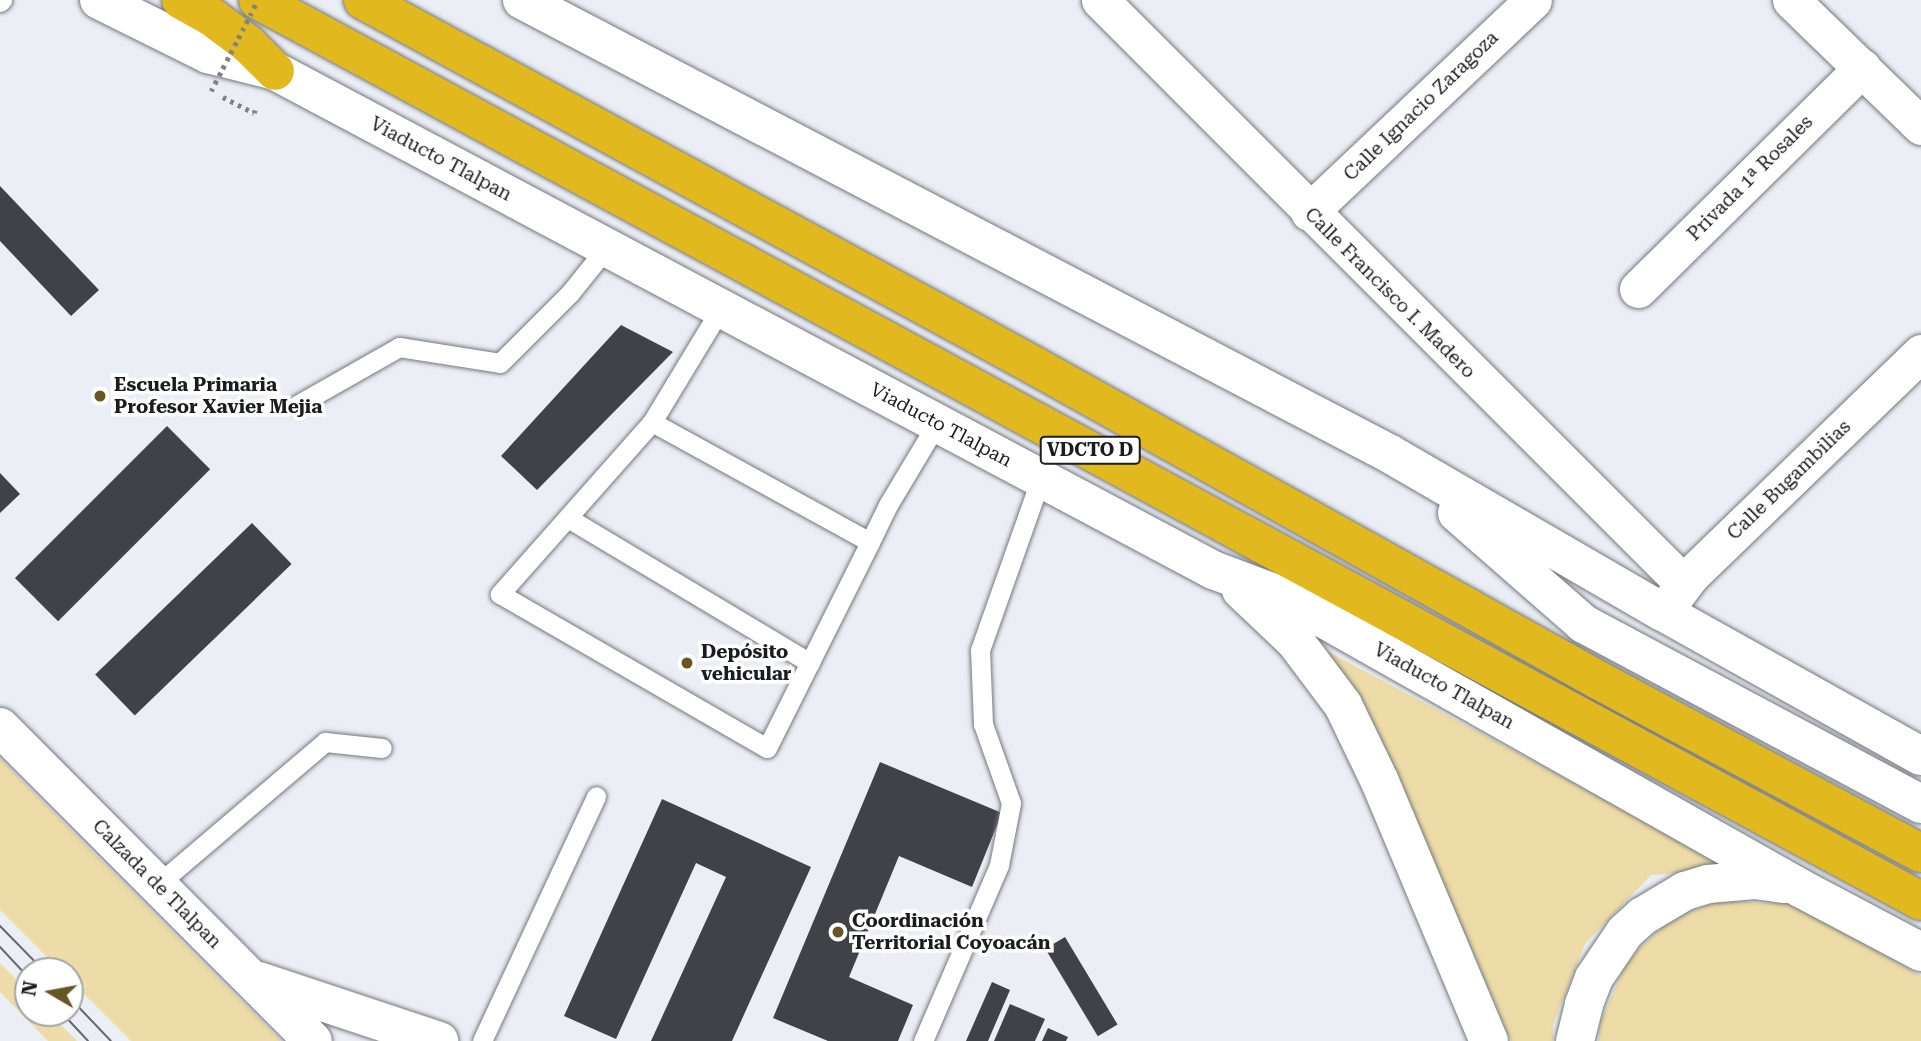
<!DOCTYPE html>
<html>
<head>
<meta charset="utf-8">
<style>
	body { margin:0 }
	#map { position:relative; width:1921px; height:1041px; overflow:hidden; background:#ebeff5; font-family:"Roboto Serif",serif }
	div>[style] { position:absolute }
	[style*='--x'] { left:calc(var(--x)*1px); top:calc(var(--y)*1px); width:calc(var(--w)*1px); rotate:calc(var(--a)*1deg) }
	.green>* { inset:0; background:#eddca7 }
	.building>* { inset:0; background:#404247; transform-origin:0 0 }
	.path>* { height:4.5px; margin-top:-2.25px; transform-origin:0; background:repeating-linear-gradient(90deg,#7f8286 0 3.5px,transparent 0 8.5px) }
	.roads { filter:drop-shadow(0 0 2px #75787e) drop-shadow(0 0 2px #75787e) }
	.service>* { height:19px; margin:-9.5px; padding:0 9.5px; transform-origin:9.5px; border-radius:9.5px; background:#fff }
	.minor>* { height:37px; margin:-18.5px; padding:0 18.5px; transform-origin:18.5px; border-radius:18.5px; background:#fff }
	.secondary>* { height:38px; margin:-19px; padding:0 19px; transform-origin:19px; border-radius:19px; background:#fff }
	.motorway>* { height:38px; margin:-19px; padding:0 19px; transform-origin:19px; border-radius:19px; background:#e1b81d }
	.tram>* { height:2px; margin:-1px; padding:0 1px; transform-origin:1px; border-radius:1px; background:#67696c }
	.path-bridge>* { height:4.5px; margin-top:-2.25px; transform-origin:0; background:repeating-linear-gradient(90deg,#7f8286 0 3.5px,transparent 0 8.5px) }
	.dots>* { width:19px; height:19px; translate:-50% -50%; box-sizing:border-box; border:4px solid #fff; border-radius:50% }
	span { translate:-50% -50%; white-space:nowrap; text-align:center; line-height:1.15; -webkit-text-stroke:7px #fff; paint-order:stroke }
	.shield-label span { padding:2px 5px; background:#fff; border:2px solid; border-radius:5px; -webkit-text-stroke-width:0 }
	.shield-label { font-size:18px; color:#1b1c1e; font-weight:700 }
	.street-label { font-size:19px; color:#1b1c1e }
	.poi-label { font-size:19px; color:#1b1c1e; font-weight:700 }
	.left { translate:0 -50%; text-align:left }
	.north { position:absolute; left:14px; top:957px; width:70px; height:70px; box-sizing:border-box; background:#fff; border:2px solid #a4a4a5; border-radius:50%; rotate:280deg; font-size:19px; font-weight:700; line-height:28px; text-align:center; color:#1b1c1e }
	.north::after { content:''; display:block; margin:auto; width:24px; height:32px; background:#655623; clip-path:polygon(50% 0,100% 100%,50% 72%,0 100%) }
</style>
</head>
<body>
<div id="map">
	<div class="green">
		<div style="clip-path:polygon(1295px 634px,1737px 870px,1651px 875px,1585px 944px,1553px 1025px,1553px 1041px,1511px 1041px,1365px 707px)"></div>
		<div style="clip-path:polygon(0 758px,36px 795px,281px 1041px,131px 1041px,70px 980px,70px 971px,61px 971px,0 910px)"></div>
		<div style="clip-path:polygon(1720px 901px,1796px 904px,1921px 976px,1921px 1041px,1598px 1041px,1600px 1023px,1628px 959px,1670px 919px)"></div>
		<div style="clip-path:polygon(0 963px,28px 991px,28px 1013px,49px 1013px,77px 1041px,48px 1041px,0 992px)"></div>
	</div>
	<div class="building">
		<div style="clip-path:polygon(0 186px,99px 290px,71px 316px,0 241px)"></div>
		<div style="clip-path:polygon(621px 325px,673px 352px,537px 490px,501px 456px)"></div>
		<div style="left:167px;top:426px;width:61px;height:215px;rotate:45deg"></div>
		<div style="clip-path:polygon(0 473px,20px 494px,0 513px)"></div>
		<div style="left:252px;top:523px;width:57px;height:218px;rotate:46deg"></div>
		<div style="clip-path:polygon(880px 762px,1002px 813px,972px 887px,899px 856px,849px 977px,913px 1005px,898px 1041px,828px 1041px,773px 1018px)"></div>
		<div style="clip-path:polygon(662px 799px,811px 867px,732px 1041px,651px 1041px,726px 877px,696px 863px,616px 1039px,564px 1016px)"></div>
		<div style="left:1065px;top:937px;width:102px;height:23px;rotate:59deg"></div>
		<div style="clip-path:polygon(992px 982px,1010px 990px,988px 1041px,966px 1041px)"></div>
		<div style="clip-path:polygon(1010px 1004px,1045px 1019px,1035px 1041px,994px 1041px)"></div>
		<div style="clip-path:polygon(1048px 1028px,1068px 1037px,1066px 1041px,1042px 1041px)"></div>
	</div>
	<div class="path">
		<div style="--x:223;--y:97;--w:35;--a:27"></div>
		<div style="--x:254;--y:113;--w:3;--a:-72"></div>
	</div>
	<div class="roads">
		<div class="service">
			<div style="--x:0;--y:2;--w:3;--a:-45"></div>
			<div style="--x:297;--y:405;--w:117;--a:-29.6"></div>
			<div style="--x:399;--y:347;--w:102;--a:9"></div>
			<div style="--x:500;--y:363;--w:99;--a:-45"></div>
			<div style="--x:570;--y:293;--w:59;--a:-51.2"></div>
			<div style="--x:652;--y:422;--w:133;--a:-58.8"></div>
			<div style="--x:568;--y:518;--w:282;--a:30.9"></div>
			<div style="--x:870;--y:542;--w:249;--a:-151.2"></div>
			<div style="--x:652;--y:422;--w:230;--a:131.5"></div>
			<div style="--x:500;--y:594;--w:308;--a:30"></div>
			<div style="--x:767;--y:748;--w:230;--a:-63.4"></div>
			<div style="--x:870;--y:542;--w:41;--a:-64.1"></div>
			<div style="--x:888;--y:505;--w:96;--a:-59.1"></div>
			<div style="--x:157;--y:885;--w:221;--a:-40.4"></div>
			<div style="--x:325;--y:742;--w:57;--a:6"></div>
			<div style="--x:482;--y:1041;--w:270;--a:-65"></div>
			<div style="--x:923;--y:1041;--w:192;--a:-66.6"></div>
			<div style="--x:999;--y:865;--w:63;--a:-79"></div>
			<div style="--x:1011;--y:803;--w:84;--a:-109.5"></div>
			<div style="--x:983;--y:724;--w:74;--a:-92.3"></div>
			<div style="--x:980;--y:650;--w:182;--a:-70.5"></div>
		</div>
		<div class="minor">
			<div style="--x:1100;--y:0;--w:824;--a:45"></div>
			<div style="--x:1791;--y:0;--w:181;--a:44.1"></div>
			<div style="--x:1309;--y:212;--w:308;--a:-43.4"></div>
			<div style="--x:1638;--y:289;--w:315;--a:-44.6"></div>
			<div style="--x:1669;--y:604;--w:35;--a:-53"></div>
			<div style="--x:1690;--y:576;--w:321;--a:-44"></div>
		</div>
		<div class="secondary">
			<div style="--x:99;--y:0;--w:122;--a:26.4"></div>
			<div style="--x:208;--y:54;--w:69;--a:14.2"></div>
			<div style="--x:275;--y:71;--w:1062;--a:28.01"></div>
			<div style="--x:1213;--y:570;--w:77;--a:20.6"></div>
			<div style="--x:1285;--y:597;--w:594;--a:29.46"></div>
			<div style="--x:1802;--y:889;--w:135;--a:27.9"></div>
			<div style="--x:522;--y:0;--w:980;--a:27.61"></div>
			<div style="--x:1390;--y:454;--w:315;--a:30.1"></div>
			<div style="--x:1663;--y:612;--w:295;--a:29.2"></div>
			<div style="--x:1457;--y:513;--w:169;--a:41.2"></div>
			<div style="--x:1584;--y:624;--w:382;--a:28.1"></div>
			<div style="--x:1241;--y:590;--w:74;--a:43.4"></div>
			<div style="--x:1295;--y:641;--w:80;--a:53.1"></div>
			<div style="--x:1343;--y:705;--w:85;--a:64.3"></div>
			<div style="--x:1380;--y:782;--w:281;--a:67.2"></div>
			<div style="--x:0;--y:727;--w:443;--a:45.1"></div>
			<div style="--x:259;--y:981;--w:190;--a:18.4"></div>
			<div style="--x:1575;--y:1041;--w:38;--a:-76"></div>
			<div style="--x:1584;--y:1004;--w:28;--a:-69"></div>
			<div style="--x:1594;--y:978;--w:55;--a:-56"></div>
			<div style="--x:1625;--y:932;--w:24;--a:-42"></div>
			<div style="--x:1643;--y:916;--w:49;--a:-30.8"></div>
			<div style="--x:1685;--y:891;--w:24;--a:-17"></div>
			<div style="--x:1708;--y:884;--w:47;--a:-4.9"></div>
			<div style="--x:1755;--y:880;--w:29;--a:8"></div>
		</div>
		<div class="motorway">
			<div style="--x:181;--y:0;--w:37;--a:29"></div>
			<div style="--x:213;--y:18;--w:44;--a:36.6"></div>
			<div style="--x:248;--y:44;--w:38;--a:45"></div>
			<div style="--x:258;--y:0;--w:1891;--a:28.45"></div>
			<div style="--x:363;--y:0;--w:765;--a:28.57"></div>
			<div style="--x:1035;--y:366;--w:645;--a:29.15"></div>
			<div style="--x:1598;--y:680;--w:366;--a:28.2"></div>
		</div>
	</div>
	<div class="tram">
		<div style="--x:0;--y:926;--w:63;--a:45.6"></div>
		<div style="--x:0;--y:947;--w:41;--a:47"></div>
		<div style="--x:70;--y:998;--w:59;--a:46.4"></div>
		<div style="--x:62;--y:1013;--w:38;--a:47"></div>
	</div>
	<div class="path-bridge">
		<div style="--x:211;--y:91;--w:102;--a:-62.7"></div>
	</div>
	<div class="dots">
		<div style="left:100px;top:396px;background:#655623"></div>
		<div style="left:687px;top:663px;background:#655623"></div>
		<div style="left:838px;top:932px;background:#655623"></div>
	</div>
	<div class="shield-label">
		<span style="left:1090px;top:450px">VDCTO D</span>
	</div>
	<div class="street-label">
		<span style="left:1421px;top:106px;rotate:-44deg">Calle Ignacio Zaragoza</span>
		<span style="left:441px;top:159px;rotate:28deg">Viaducto Tlalpan</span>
		<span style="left:1750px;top:178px;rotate:-45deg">Privada 1ª Rosales</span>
		<span style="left:1390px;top:293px;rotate:45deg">Calle Francisco I. Madero</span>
		<span style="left:941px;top:425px;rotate:28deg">Viaducto Tlalpan</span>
		<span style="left:1789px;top:480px;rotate:-44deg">Calle Bugambilias</span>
		<span style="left:1444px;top:686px;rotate:29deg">Viaducto Tlalpan</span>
		<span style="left:157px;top:884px;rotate:45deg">Calzada de Tlalpan</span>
	</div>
	<div class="poi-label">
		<span class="left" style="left:114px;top:396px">Escuela Primaria<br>Profesor Xavier Mejia</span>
		<span class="left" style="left:701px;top:663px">Depósito<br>vehicular</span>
		<span class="left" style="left:852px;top:932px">Coordinación<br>Territorial Coyoacán</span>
	</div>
	<div class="north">N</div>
</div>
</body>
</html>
